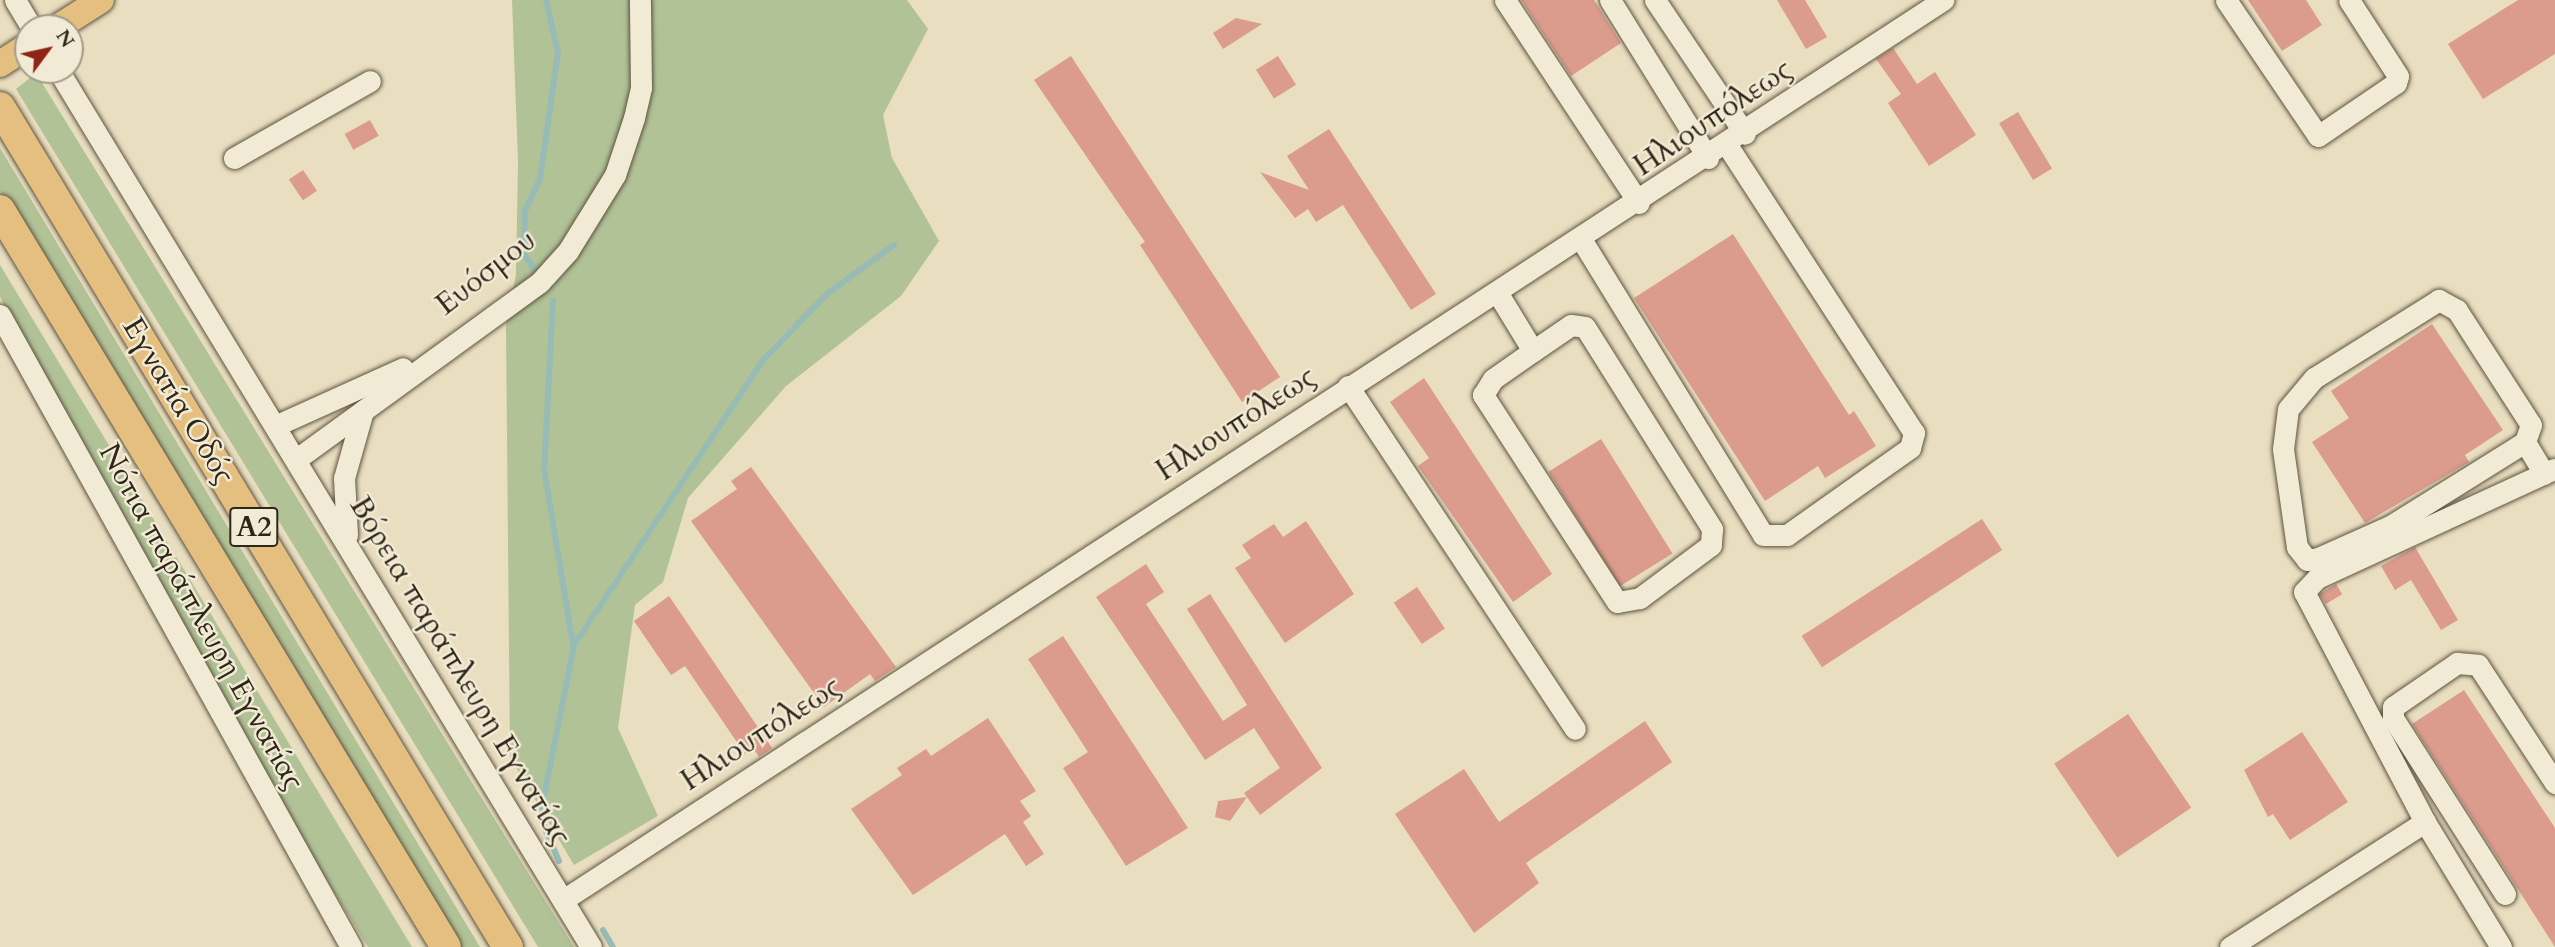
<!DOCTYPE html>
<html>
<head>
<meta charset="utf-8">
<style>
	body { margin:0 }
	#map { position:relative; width:2555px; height:947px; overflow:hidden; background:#e9debf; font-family:Cardo,serif }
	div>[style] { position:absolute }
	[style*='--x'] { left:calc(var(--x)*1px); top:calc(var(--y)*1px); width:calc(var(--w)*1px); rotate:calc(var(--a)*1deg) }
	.green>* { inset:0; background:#b1c296; transform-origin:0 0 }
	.stream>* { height:6px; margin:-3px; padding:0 3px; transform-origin:3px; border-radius:3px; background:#98bbb6 }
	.building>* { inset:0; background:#db9c8d; transform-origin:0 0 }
	.roads { filter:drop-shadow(0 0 2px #5e5442) drop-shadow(0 0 2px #5e5442) }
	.minor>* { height:21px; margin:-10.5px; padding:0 10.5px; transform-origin:10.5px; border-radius:10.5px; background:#f1ead5 }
	.major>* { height:26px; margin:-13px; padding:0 13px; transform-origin:13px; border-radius:13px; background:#e4bf80 }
	.highway>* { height:30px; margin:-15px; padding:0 15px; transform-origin:15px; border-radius:15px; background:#e4bf80 }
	span { translate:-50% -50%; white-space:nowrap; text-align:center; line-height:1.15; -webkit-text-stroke:5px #f1ead5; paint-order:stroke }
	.shield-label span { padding:2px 5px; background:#f1ead5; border:2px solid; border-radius:5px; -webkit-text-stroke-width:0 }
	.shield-label { font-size:28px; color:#2f2619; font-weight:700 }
	.street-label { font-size:30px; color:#2f2619 }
	.north { position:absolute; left:14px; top:14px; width:70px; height:70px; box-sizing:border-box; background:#f1ead5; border:2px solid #a39c8a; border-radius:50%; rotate:57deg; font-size:19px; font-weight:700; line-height:28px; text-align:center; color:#2f2619 }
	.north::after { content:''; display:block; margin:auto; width:24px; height:32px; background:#8f2418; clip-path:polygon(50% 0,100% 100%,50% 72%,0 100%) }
</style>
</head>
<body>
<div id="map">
	<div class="green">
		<div style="clip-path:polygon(512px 0,907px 0,928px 29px,883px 115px,892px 158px,939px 241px,901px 296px,786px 386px,688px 498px,663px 582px,635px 605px,618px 728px,658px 816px,574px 865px,510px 757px,506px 326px,516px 274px,518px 162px)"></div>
		<div style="clip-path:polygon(36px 73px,458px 760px,574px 947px,538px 947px,16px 89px)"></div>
		<div style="left:0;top:148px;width:934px;height:22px;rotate:59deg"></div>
		<div style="clip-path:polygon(0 265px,412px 947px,368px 947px,107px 522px,0 297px)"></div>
	</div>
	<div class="stream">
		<div style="--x:534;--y:269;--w:18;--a:-124"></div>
		<div style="--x:524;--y:254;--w:43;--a:-88.7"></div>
		<div style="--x:525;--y:211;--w:35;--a:-65"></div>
		<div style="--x:540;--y:179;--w:127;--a:-81.9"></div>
		<div style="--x:558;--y:53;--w:54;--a:-102.8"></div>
		<div style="--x:553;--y:300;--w:169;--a:93"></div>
		<div style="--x:544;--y:469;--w:178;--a:80.6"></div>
		<div style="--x:559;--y:861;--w:48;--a:-113.4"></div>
		<div style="--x:540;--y:817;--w:175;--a:-78.8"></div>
		<div style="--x:574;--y:645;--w:345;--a:-56.4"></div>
		<div style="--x:765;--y:358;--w:91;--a:-45.9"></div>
		<div style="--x:828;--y:293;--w:82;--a:-36"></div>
		<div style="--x:603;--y:930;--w:20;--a:60"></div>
	</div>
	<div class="building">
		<div style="clip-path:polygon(1521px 0,1594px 0,1621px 43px,1571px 76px)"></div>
		<div style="clip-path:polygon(1777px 0,1805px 0,1827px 37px,1806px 49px)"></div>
		<div style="clip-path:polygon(2248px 0,2306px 0,2322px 25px,2282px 51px)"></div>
		<div style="clip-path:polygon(2518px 0,2555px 0,2555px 54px,2483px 99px,2448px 44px)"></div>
		<div style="clip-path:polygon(1236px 18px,1262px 24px,1223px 49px,1213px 33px)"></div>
		<div style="clip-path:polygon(1893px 48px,1917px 84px,1935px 72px,1976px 135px,1929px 166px,1888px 103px,1901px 94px,1876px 59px)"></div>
		<div style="clip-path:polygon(1071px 56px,1280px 377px,1242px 402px,1140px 245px,1145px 242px,1034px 80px)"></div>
		<div style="left:1278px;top:56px;width:34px;height:26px;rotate:58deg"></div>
		<div style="left:2018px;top:112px;width:66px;height:22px;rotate:59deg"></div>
		<div style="left:370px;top:120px;width:18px;height:29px;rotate:61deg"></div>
		<div style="clip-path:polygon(1329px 129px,1436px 294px,1411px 310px,1343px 205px,1316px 222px,1308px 209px,1295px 218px,1260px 172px,1309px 190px,1287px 156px)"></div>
		<div style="left:303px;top:170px;width:25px;height:17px;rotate:56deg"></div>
		<div style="clip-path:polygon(1733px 234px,1849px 415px,1854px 411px,1876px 446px,1825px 478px,1818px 466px,1765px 501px,1634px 298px)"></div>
		<div style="clip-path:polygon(2432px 324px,2503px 430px,2465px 455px,2469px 462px,2365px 523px,2312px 442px,2349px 418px,2331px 391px)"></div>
		<div style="clip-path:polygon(1424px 378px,1552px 574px,1513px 602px,1418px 466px,1429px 458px,1390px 402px)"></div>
		<div style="left:1601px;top:439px;width:135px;height:62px;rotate:58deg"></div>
		<div style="clip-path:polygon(751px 467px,896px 667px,875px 681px,870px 674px,824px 707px,691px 521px,737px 489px,731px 481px)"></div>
		<div style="left:1982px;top:519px;width:37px;height:215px;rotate:57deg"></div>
		<div style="clip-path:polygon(1306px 521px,1354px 594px,1285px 643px,1235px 568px,1251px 558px,1242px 545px,1274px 524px,1283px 537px)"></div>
		<div style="clip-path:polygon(2415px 547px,2458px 620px,2441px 630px,2411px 580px,2395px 590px,2381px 566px)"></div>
		<div style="clip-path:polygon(1146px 564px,1164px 592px,1146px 604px,1223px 721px,1247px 705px,1187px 609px,1210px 594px,1322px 768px,1260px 815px,1247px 797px,1230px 821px,1215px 817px,1218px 801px,1247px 797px,1244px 793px,1280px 768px,1254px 728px,1205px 760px,1096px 597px)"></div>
		<div style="left:2336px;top:584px;width:12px;height:19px;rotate:59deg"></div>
		<div style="left:1417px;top:587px;width:50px;height:28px;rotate:56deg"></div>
		<div style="clip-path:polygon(669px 596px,772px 748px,759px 757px,753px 748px,745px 754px,685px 666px,671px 675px,634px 621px)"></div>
		<div style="clip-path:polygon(1063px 636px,1188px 828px,1126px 866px,1063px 768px,1088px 752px,1028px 659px)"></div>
		<div style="clip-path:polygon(2464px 690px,2555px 828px,2555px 947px,2412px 724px)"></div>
		<div style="left:2128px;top:714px;width:113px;height:89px;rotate:56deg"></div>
		<div style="clip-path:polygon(988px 718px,1036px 791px,1020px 801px,1031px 816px,1023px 822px,1044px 854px,1026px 866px,1005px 834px,913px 895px,851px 809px,902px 775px,897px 768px,926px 749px,931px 756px)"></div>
		<div style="clip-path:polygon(1645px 721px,1672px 762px,1526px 863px,1539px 883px,1474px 933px,1395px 814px,1464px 769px,1499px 822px)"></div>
		<div style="clip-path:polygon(2302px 732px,2348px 802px,2290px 840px,2273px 814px,2268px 817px,2244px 770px)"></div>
	</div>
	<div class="roads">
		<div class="minor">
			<div style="--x:15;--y:0;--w:33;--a:59"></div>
			<div style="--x:1505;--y:0;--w:243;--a:56.6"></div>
			<div style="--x:1610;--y:0;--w:186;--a:58.2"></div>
			<div style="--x:1655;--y:0;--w:161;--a:56.1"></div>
			<div style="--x:2226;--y:0;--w:164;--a:55.9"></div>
			<div style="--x:2318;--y:136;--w:94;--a:-34.2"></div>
			<div style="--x:2396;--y:83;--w:7;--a:-74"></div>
			<div style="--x:2398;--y:76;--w:90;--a:-122.8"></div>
			<div style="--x:58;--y:70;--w:1026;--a:58.71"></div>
			<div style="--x:234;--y:158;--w:156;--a:-29.5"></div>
			<div style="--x:1581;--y:239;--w:347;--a:58.4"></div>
			<div style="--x:1763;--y:535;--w:24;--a:0"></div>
			<div style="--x:1787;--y:535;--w:151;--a:-35.3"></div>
			<div style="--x:1910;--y:448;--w:16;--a:-75"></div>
			<div style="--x:1914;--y:433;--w:343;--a:-123"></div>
			<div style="--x:1497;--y:292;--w:69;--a:58.6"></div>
			<div style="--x:1533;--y:351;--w:46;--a:-34.4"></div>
			<div style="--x:1571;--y:325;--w:14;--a:8"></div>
			<div style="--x:1585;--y:327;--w:239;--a:57.8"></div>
			<div style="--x:1712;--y:529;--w:16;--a:94"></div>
			<div style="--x:1711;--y:545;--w:89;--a:143.3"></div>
			<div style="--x:1640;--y:598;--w:23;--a:170"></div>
			<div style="--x:1617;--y:602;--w:247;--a:-122.9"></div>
			<div style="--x:1483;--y:395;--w:19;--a:-58"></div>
			<div style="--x:1493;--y:379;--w:49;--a:-35"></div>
			<div style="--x:0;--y:315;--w:723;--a:60.95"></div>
			<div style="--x:1348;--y:386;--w:411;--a:56.5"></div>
			<div style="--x:277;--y:425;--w:138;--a:-24.3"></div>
			<div style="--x:2525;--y:442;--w:18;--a:-71"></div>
			<div style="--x:2531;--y:425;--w:137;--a:-122.8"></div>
			<div style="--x:2457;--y:310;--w:21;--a:-151"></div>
			<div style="--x:2439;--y:300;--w:147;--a:148"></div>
			<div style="--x:2314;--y:378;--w:40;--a:130"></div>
			<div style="--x:2288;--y:409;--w:40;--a:97.1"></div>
			<div style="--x:2283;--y:449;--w:99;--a:81.9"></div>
			<div style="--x:2297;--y:547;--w:16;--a:52"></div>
			<div style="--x:2307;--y:560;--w:11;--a:-10"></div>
			<div style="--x:2318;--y:558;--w:81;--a:-24"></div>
			<div style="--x:2392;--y:525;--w:157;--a:-32"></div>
			<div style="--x:2525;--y:442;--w:37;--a:59"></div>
			<div style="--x:298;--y:458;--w:299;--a:-36"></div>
			<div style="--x:540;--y:282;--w:42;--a:-47.9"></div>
			<div style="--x:568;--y:251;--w:89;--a:-58.3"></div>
			<div style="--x:615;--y:175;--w:60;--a:-71.6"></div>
			<div style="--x:634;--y:118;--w:31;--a:-77"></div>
			<div style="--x:641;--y:88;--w:88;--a:-90.7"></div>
			<div style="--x:347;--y:535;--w:57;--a:-93"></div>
			<div style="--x:344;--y:478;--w:70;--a:-74.2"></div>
			<div style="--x:2505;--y:894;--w:209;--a:-122.5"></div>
			<div style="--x:2393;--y:718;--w:11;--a:-90"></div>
			<div style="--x:2393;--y:707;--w:78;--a:-34.5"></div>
			<div style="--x:2457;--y:663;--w:21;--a:5"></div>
			<div style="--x:2478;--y:665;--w:141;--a:56.9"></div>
			<div style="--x:563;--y:900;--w:1648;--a:-33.11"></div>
			<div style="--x:2230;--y:947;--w:232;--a:-32.7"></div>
			<div style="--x:2501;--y:947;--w:146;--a:-121.3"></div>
			<div style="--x:2425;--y:822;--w:260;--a:-117.7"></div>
			<div style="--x:2304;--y:592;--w:19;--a:-47"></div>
			<div style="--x:2317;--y:578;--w:261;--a:-24.7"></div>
		</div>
		<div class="major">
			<div style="--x:57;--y:28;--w:52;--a:-32.5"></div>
			<div style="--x:0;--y:64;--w:33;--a:-33"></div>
		</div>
		<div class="highway">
			<div style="--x:0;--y:107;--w:982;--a:58.84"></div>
			<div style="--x:0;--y:210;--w:861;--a:58.82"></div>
		</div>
	</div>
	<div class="shield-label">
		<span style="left:254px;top:527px">Α2</span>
	</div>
	<div class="street-label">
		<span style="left:1713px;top:118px;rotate:-34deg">Ηλιουπόλεως</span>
		<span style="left:486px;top:273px;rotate:-38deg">Ευόσμου</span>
		<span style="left:178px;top:401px;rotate:59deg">Εγνατία Οδός</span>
		<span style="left:1236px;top:424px;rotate:-33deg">Ηλιουπόλεως</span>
		<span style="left:201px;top:617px;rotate:61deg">Νότια παράπλευρη Εγνατίας</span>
		<span style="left:460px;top:671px;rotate:59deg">Βόρεια παράπλευρη Εγνατίας</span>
		<span style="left:761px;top:734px;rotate:-33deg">Ηλιουπόλεως</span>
	</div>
	<div class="north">N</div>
</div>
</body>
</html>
